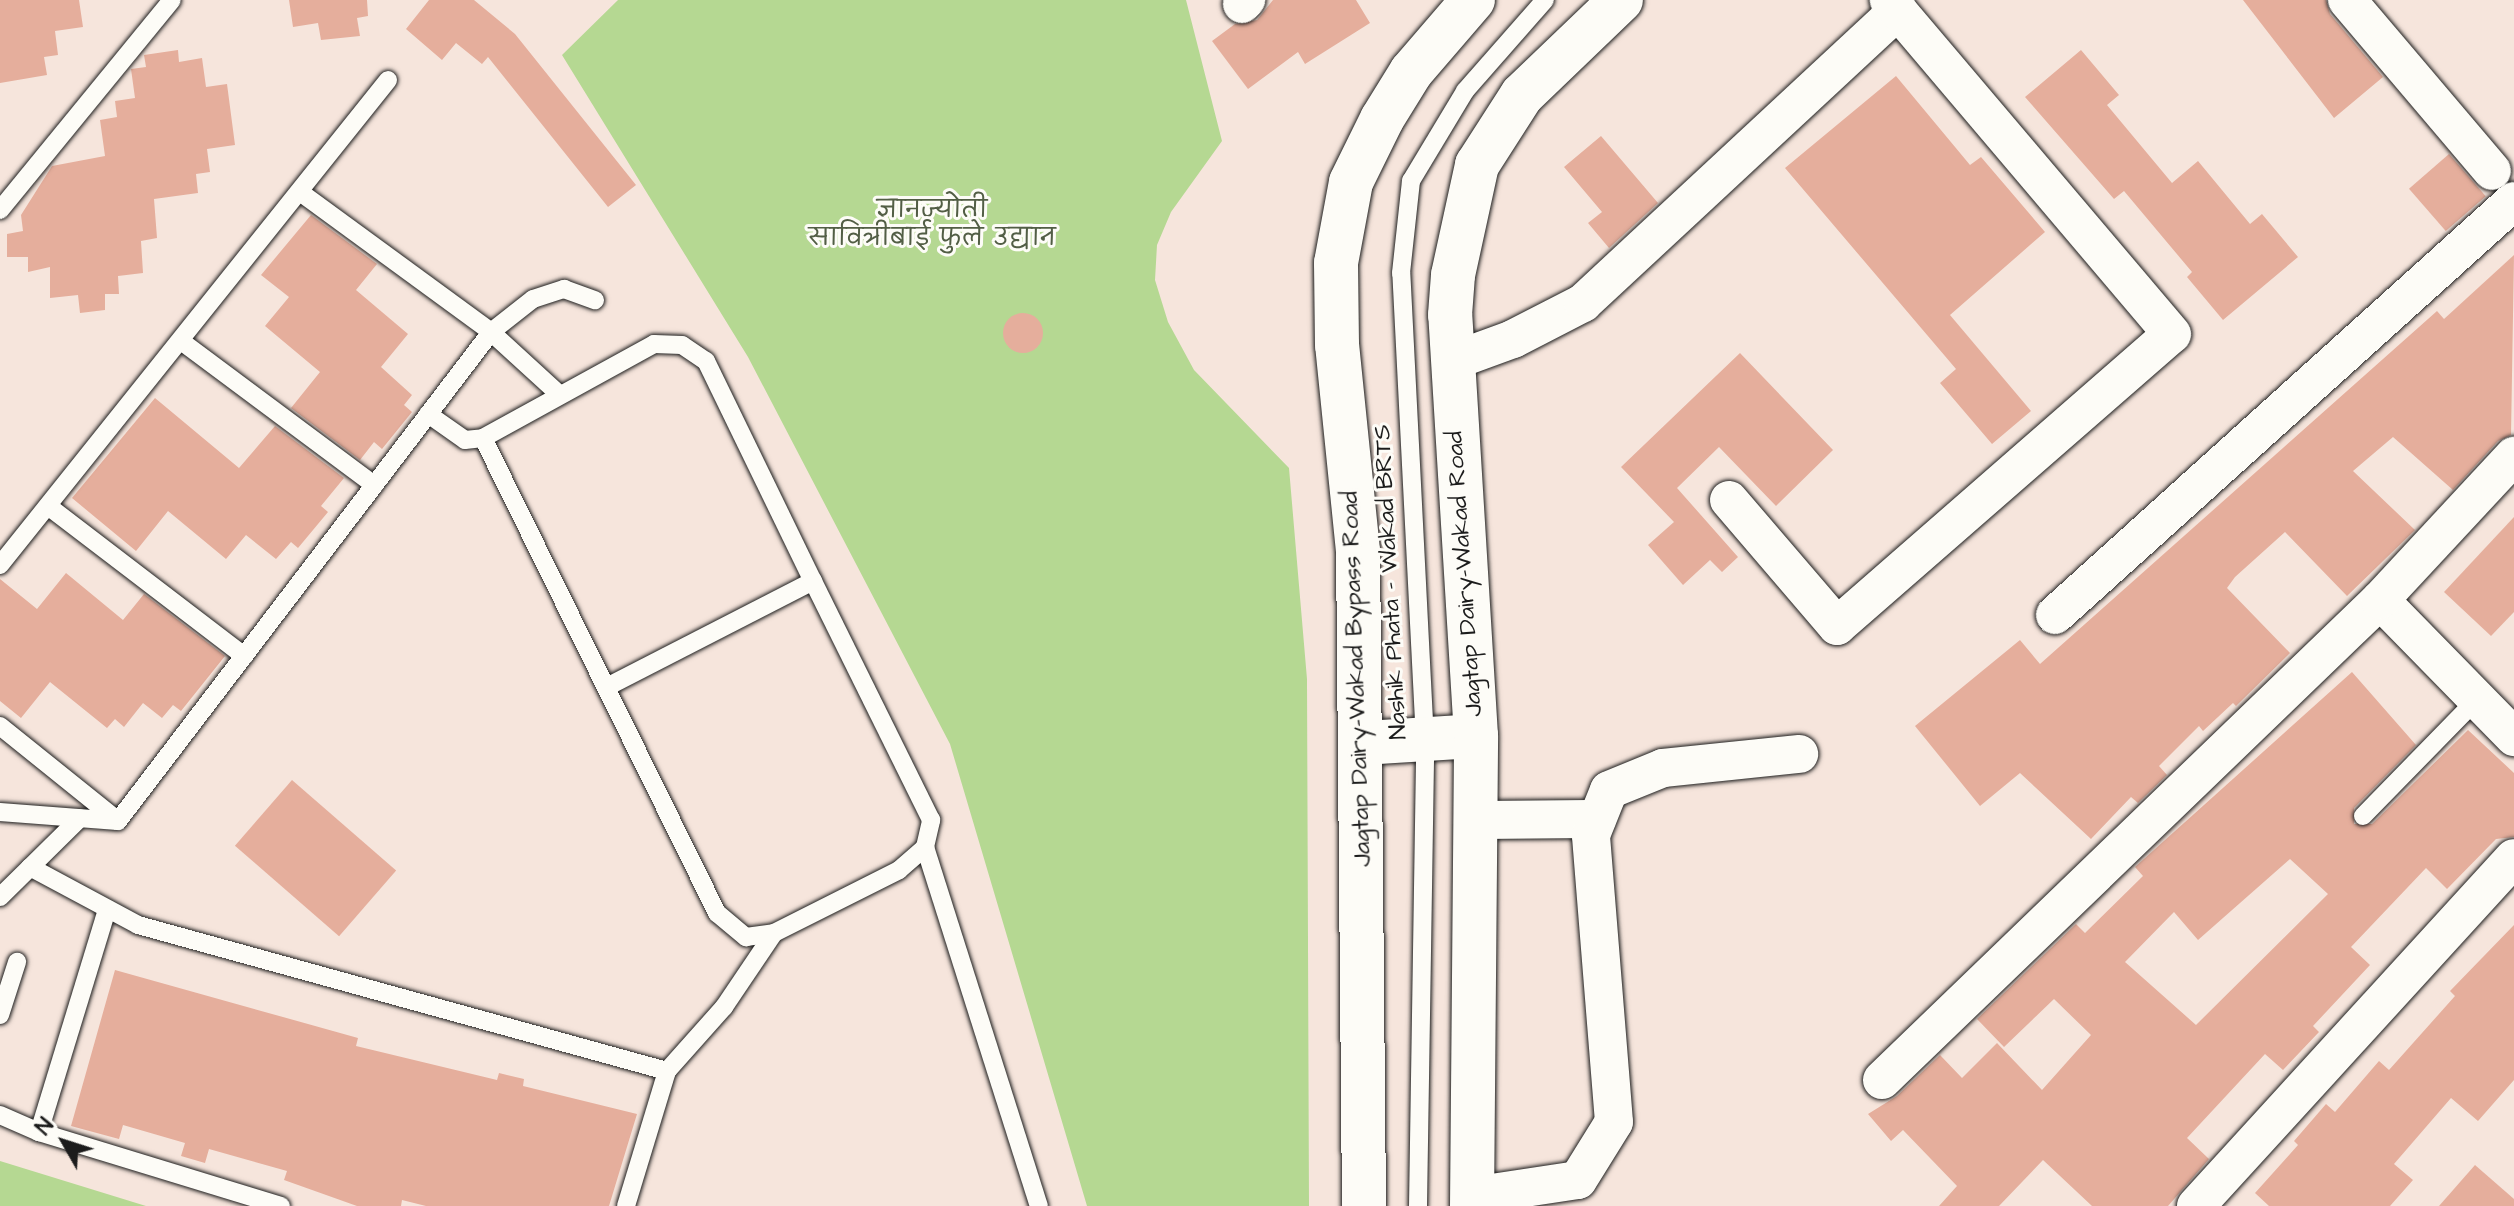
<!DOCTYPE html>
<html>
<head>
<meta charset="utf-8">
<style>
	body { margin:0 }
	#map { position:relative; width:2514px; height:1206px; overflow:hidden; background:#f6e5dc; font-family:"Architects Daughter","Playpen Sans Deva",sans-serif }
	div>[style] { position:absolute }
	[style*='--x'] { left:calc(var(--x)*1px); top:calc(var(--y)*1px); width:calc(var(--w)*1px); rotate:calc(var(--a)*1deg) }
	.green>* { inset:0; background:#b5d892 }
	.building>* { inset:0; background:#e5ae9c; transform-origin:0 0 }
	.round { border-radius:50% }
	.roads { filter:drop-shadow(0 0 2px #1c1c1c) drop-shadow(0 0 2px #1c1c1c) }
	.lane>* { height:18px; margin:-9px; padding:0 9px; transform-origin:9px; border-radius:9px; background:#fdfcf7 }
	.street>* { height:38px; margin:-19px; padding:0 19px; transform-origin:19px; border-radius:19px; background:#fdfcf7 }
	.primary>* { height:44px; margin:-22px; padding:0 22px; transform-origin:22px; border-radius:22px; background:#fdfcf7 }
	span { translate:-50% -50%; white-space:nowrap; text-align:center; line-height:1.15; -webkit-text-stroke:6px #fdfcf7; paint-order:stroke }
	.park-label { font-size:24px; color:#525e45 }
	.street-label { font-size:24px; color:#1c1c1c }
	.north { position:absolute; left:24px; top:1102px; width:80px; height:80px; -webkit-text-stroke:6px #fdfcf7; paint-order:stroke; rotate:309deg; font-size:22px; font-weight:700; line-height:32px; text-align:center; color:#1c1c1c }
	.north::after { content:''; display:block; margin:auto; width:28px; height:36px; background:#1c1c1c; clip-path:polygon(50% 0,100% 100%,50% 72%,0 100%) }
</style>
</head>
<body>
<div id="map">
	<div class="green">
		<div style="clip-path:polygon(618px 0,1186px 0,1222px 141px,1171px 212px,1157px 245px,1155px 280px,1168px 322px,1194px 370px,1289px 468px,1307px 679px,1309px 1206px,1087px 1206px,950px 744px,748px 357px,562px 55px)"></div>
		<div style="clip-path:polygon(0 1161px,146px 1206px,0 1206px)"></div>
	</div>
	<div class="building">
		<div style="clip-path:polygon(0 0,79px 0,83px 27px,55px 31px,58px 55px,44px 57px,47px 75px,0 83px)"></div>
		<div style="clip-path:polygon(289px 0,367px 0,368px 16px,357px 18px,360px 36px,321px 40px,318px 23px,293px 27px)"></div>
		<div style="clip-path:polygon(429px 0,474px 0,515px 34px,636px 185px,608px 207px,488px 57px,482px 64px,456px 43px,442px 60px,406px 29px)"></div>
		<div style="clip-path:polygon(1273px 0,1356px 0,1370px 23px,1305px 64px,1298px 52px,1248px 89px,1212px 41px,1235px 24px,1257px 20px)"></div>
		<div style="clip-path:polygon(2243px 0,2326px 0,2330px 14px,2383px 77px,2334px 118px)"></div>
		<div style="clip-path:polygon(178px 50px,179px 62px,202px 58px,206px 87px,227px 84px,235px 145px,207px 149px,210px 172px,196px 174px,198px 193px,154px 199px,157px 238px,141px 241px,143px 273px,118px 276px,119px 294px,105px 294px,105px 310px,80px 313px,78px 295px,50px 298px,50px 267px,28px 272px,28px 257px,7px 257px,7px 234px,23px 231px,21px 215px,52px 166px,105px 156px,100px 120px,117px 117px,115px 101px,135px 98px,131px 69px,146px 67px,144px 55px)"></div>
		<div style="clip-path:polygon(2081px 50px,2119px 95px,2107px 105px,2172px 183px,2198px 161px,2250px 224px,2262px 214px,2298px 257px,2223px 320px,2187px 277px,2192px 272px,2124px 191px,2114px 199px,2025px 97px)"></div>
		<div style="clip-path:polygon(1896px 76px,1970px 165px,1981px 157px,2045px 232px,1950px 315px,2031px 411px,1992px 444px,1940px 383px,1956px 369px,1785px 168px)"></div>
		<div style="clip-path:polygon(1601px 136px,1658px 203px,1609px 248px,1588px 223px,1602px 212px,1564px 167px)"></div>
		<div style="left:2449px;top:154px;width:56px;height:53px;rotate:49deg"></div>
		<div style="clip-path:polygon(311px 215px,377px 264px,356px 290px,408px 334px,381px 367px,412px 395px,404px 405px,412px 412px,382px 449px,374px 442px,360px 460px,291px 408px,320px 372px,265px 326px,289px 297px,261px 275px)"></div>
		<div style="clip-path:polygon(2514px 255px,2511px 435px,2498px 441px,2453px 490px,2393px 437px,2353px 471px,2415px 530px,2347px 596px,2285px 532px,2235px 577px,2227px 588px,2290px 653px,2236px 706px,2233px 703px,2203px 731px,2199px 726px,2159px 766px,2167px 775px,2138px 803px,2131px 797px,2091px 839px,2020px 773px,1980px 806px,1915px 726px,2020px 640px,2040px 664px,2437px 311px,2444px 319px)"></div>
		<div class="round" style="left:1003px;top:313px;width:40px;height:40px"></div>
		<div style="clip-path:polygon(1740px 353px,1833px 450px,1776px 506px,1719px 447px,1677px 488px,1738px 557px,1722px 572px,1710px 560px,1683px 585px,1648px 545px,1674px 522px,1621px 467px)"></div>
		<div style="clip-path:polygon(155px 398px,239px 468px,275px 426px,344px 478px,321px 506px,328px 512px,298px 548px,291px 542px,276px 559px,246px 535px,226px 559px,168px 511px,136px 551px,72px 498px)"></div>
		<div style="clip-path:polygon(2514px 517px,2514px 612px,2491px 636px,2444px 592px)"></div>
		<div style="clip-path:polygon(66px 573px,123px 620px,144px 594px,225px 656px,181px 711px,173px 705px,162px 718px,143px 703px,124px 727px,115px 719px,107px 728px,50px 682px,21px 718px,0 701px,0 579px,37px 609px)"></div>
		<div style="clip-path:polygon(evenodd,2352px 672px,2416px 745px,2354px 808px,2354px 824px,2372px 824px,2468px 730px,2514px 773px,2514px 837px,2496px 839px,2447px 889px,2426px 868px,2351px 947px,2370px 965px,2313px 1026px,2319px 1032px,2283px 1070px,2265px 1054px,2187px 1138px,2209px 1159px,2168px 1206px,2092px 1206px,2043px 1160px,1999px 1206px,1939px 1206px,1957px 1186px,1903px 1130px,1891px 1141px,1868px 1114px,1897px 1096px,1940px 1055px,1962px 1078px,1997px 1043px,2042px 1090px,2091px 1035px,2054px 999px,2004px 1047px,1977px 1019px,2076px 924px,2085px 933px,2143px 876px,2135px 867px,2352px 672px,2290px 859px,2328px 894px,2196px 1025px,2125px 962px,2174px 912px,2198px 940px,2290px 859px)"></div>
		<div style="left:292px;top:780px;width:138px;height:87px;rotate:41deg"></div>
		<div style="clip-path:polygon(2514px 925px,2514px 1080px,2478px 1121px,2451px 1098px,2394px 1164px,2413px 1180px,2390px 1206px,2269px 1206px,2255px 1193px,2298px 1145px,2294px 1141px,2326px 1104px,2335px 1112px,2379px 1061px,2389px 1070px,2455px 996px,2450px 991px)"></div>
		<div style="clip-path:polygon(115px 970px,358px 1038px,356px 1046px,497px 1080px,499px 1073px,524px 1079px,523px 1086px,637px 1114px,609px 1206px,426px 1206px,402px 1200px,401px 1206px,357px 1206px,284px 1180px,287px 1171px,209px 1149px,205px 1163px,181px 1156px,185px 1143px,123px 1125px,119px 1139px,71px 1126px)"></div>
		<div style="clip-path:polygon(2475px 1165px,2514px 1199px,2514px 1206px,2439px 1206px)"></div>
	</div>
	<div class="roads">
		<div class="lane">
			<div style="--x:300;--y:192;--w:237;--a:36.2"></div>
			<div style="--x:491;--y:332;--w:92;--a:42.4"></div>
			<div style="--x:0;--y:210;--w:271;--a:-50.7"></div>
			<div style="--x:181;--y:341;--w:241;--a:36.7"></div>
			<div style="--x:428;--y:414;--w:45;--a:35.1"></div>
			<div style="--x:465;--y:440;--w:18;--a:-6"></div>
			<div style="--x:483;--y:438;--w:195;--a:-28.8"></div>
			<div style="--x:654;--y:344;--w:28;--a:2"></div>
			<div style="--x:682;--y:345;--w:29;--a:34"></div>
			<div style="--x:706;--y:361;--w:245;--a:64.1"></div>
			<div style="--x:813;--y:581;--w:229;--a:152.8"></div>
			<div style="--x:483;--y:438;--w:530;--a:63.77"></div>
			<div style="--x:717;--y:913;--w:38;--a:40"></div>
			<div style="--x:746;--y:937;--w:28;--a:-8"></div>
			<div style="--x:774;--y:933;--w:140;--a:-26.7"></div>
			<div style="--x:899;--y:870;--w:35;--a:-41"></div>
			<div style="--x:925;--y:847;--w:28;--a:-77"></div>
			<div style="--x:931;--y:820;--w:267;--a:-116.3"></div>
			<div style="--x:48;--y:506;--w:247;--a:37.4"></div>
			<div style="--x:0;--y:565;--w:621;--a:-51.34"></div>
			<div style="--x:0;--y:726;--w:151;--a:38.8"></div>
			<div style="--x:0;--y:812;--w:118;--a:4.4"></div>
			<div style="--x:2363;--y:816;--w:163;--a:-45.7"></div>
			<div style="--x:118;--y:821;--w:615;--a:-52.66"></div>
			<div style="--x:491;--y:332;--w:53;--a:-38.2"></div>
			<div style="--x:533;--y:299;--w:33;--a:-18"></div>
			<div style="--x:564;--y:289;--w:33;--a:20"></div>
			<div style="--x:925;--y:847;--w:377;--a:72.4"></div>
			<div style="--x:30;--y:867;--w:123;--a:28.2"></div>
			<div style="--x:138;--y:925;--w:549;--a:15.43"></div>
			<div style="--x:0;--y:897;--w:112;--a:-44.6"></div>
			<div style="--x:0;--y:1015;--w:56;--a:-72.2"></div>
			<div style="--x:0;--y:1115;--w:43;--a:23.6"></div>
			<div style="--x:39;--y:1132;--w:253;--a:17"></div>
			<div style="--x:39;--y:1132;--w:233;--a:-73"></div>
			<div style="--x:626;--y:1206;--w:141;--a:-73.1"></div>
			<div style="--x:667;--y:1071;--w:86;--a:-48.3"></div>
			<div style="--x:724;--y:1007;--w:89;--a:-56"></div>
			<div style="--x:1418;--y:1206;--w:465;--a:-89.1"></div>
			<div style="--x:1425;--y:741;--w:469;--a:-92.9"></div>
			<div style="--x:1401;--y:273;--w:93;--a:-83.8"></div>
			<div style="--x:1411;--y:181;--w:105;--a:-59"></div>
			<div style="--x:1465;--y:91;--w:121;--a:-48.7"></div>
		</div>
		<div class="street">
			<div style="--x:2347;--y:0;--w:224;--a:49.7"></div>
			<div style="--x:1242;--y:4;--w:6;--a:-45"></div>
			<div style="--x:1453;--y:361;--w:64;--a:-20.1"></div>
			<div style="--x:1513;--y:339;--w:79;--a:-27.2"></div>
			<div style="--x:1583;--y:303;--w:430;--a:-42.9"></div>
			<div style="--x:1729;--y:500;--w:166;--a:49.4"></div>
			<div style="--x:1837;--y:626;--w:444;--a:-41.1"></div>
			<div style="--x:2172;--y:334;--w:438;--a:-130.3"></div>
			<div style="--x:2380;--y:600;--w:192;--a:45.6"></div>
			<div style="--x:2055;--y:615;--w:618;--a:-42.05"></div>
			<div style="--x:1475;--y:820;--w:122;--a:-0.5"></div>
			<div style="--x:1882;--y:1080;--w:692;--a:-43.95"></div>
			<div style="--x:2380;--y:600;--w:197;--a:-47.1"></div>
			<div style="--x:1472;--y:1196;--w:107;--a:-8.6"></div>
			<div style="--x:1578;--y:1180;--w:68;--a:-58.2"></div>
			<div style="--x:1614;--y:1122;--w:288;--a:-94.6"></div>
			<div style="--x:1591;--y:835;--w:48;--a:-68.2"></div>
			<div style="--x:1609;--y:790;--w:58;--a:-22.2"></div>
			<div style="--x:1663;--y:768;--w:137;--a:-5.9"></div>
			<div style="--x:2196;--y:1206;--w:471;--a:-47.6"></div>
		</div>
		<div class="primary">
			<div style="--x:1364;--y:743;--w:112;--a:-3.6"></div>
			<div style="--x:1364;--y:1206;--w:655;--a:-90.52"></div>
			<div style="--x:1358;--y:551;--w:207;--a:-95.8"></div>
			<div style="--x:1337;--y:345;--w:82;--a:-90.7"></div>
			<div style="--x:1336;--y:263;--w:82;--a:-79.5"></div>
			<div style="--x:1351;--y:182;--w:70;--a:-63.8"></div>
			<div style="--x:1382;--y:119;--w:55;--a:-58.3"></div>
			<div style="--x:1411;--y:72;--w:95;--a:-49.3"></div>
			<div style="--x:1472;--y:1206;--w:470;--a:-89.5"></div>
			<div style="--x:1476;--y:736;--w:422;--a:-93.5"></div>
			<div style="--x:1450;--y:315;--w:40;--a:-85.7"></div>
			<div style="--x:1453;--y:275;--w:113;--a:-77.7"></div>
			<div style="--x:1477;--y:165;--w:83;--a:-57.3"></div>
			<div style="--x:1522;--y:95;--w:137;--a:-43.8"></div>
		</div>
	</div>
	<div class="park-label">
		<span style="left:932px;top:225px">ज्ञानज्योती<br>सावित्रीबाई फुले उद्यान</span>
	</div>
	<div class="street-label">
		<span style="left:1465px;top:574px;rotate:-94deg">Jagtap Dairy-Wakad Road</span>
		<span style="left:1391px;top:582px;rotate:-93deg">Nashik Phata - Wakad BRTS</span>
		<span style="left:1357px;top:679px;rotate:-92deg">Jagtap Dairy-Wakad Bypass Road</span>
	</div>
	<div class="north">N</div>
</div>
</body>
</html>
